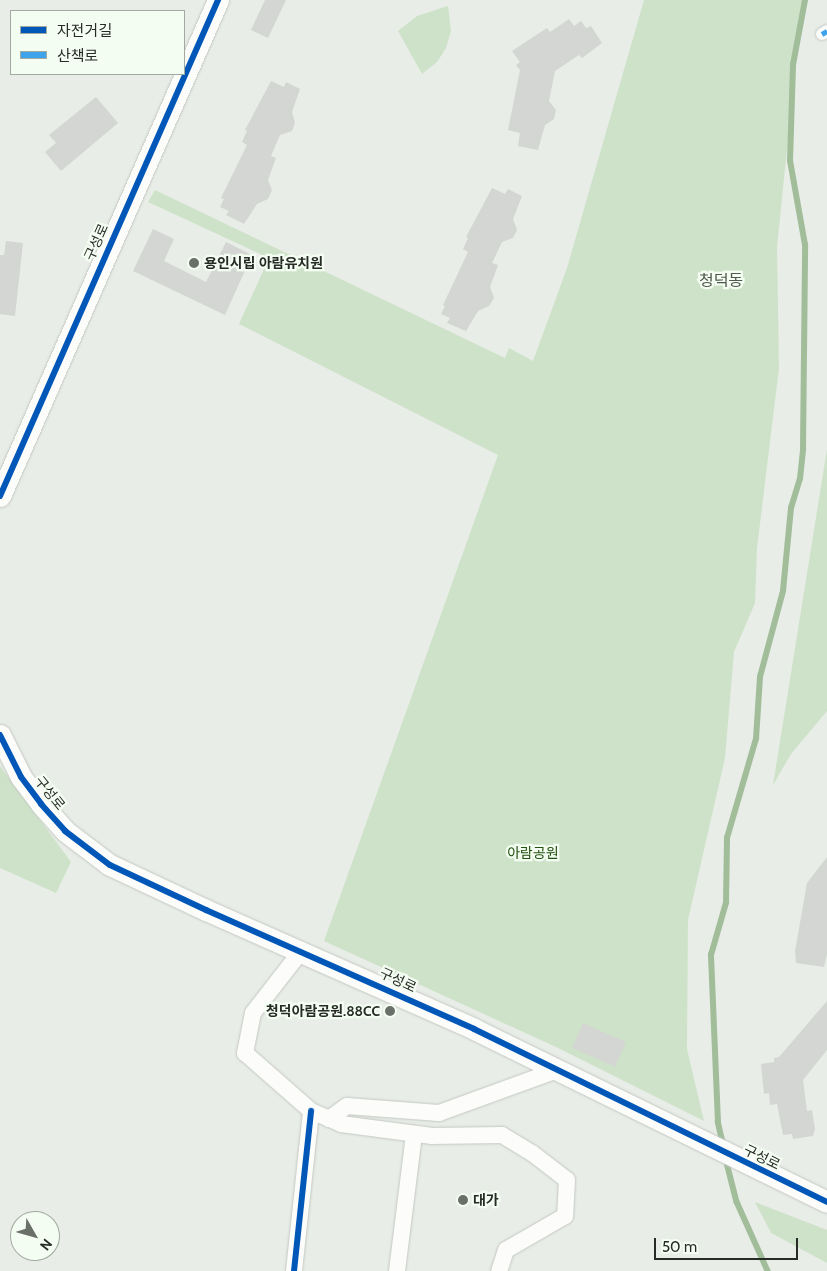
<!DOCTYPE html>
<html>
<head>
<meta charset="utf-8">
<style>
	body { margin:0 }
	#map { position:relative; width:827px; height:1271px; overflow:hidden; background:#e8ede7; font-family:Cabin,"Noto Sans KR",sans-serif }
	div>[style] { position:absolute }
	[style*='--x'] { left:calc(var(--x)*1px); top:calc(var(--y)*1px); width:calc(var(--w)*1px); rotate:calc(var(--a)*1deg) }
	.green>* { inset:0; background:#cee2c9 }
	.stream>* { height:5.5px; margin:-2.75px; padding:0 2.75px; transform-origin:2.75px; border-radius:2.75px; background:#a1bd9a }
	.building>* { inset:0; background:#d3d6d2; transform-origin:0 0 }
	.roads { filter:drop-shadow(0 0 1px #c4c8c3) drop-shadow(0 0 1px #c4c8c3) }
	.pedestrian>* { height:12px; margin:-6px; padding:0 6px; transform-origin:6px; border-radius:6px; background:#fcfcfb }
	.minor>* { height:16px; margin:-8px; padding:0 8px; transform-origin:8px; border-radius:8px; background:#fcfcfb }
	.tertiary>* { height:21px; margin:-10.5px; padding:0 10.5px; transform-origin:10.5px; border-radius:10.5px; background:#fcfcfb }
	.quiet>* { height:5px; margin-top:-2.5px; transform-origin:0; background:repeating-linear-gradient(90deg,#3ea3eb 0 10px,transparent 0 15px) }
	.cycleway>* { height:6px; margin:-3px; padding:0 3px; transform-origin:3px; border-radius:3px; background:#0057b8 }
	.dots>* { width:14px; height:14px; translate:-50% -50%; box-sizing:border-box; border:2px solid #f4fdf1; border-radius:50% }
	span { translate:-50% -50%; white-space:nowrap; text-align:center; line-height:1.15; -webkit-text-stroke:4.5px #f4fdf1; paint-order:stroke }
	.street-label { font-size:14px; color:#272b26 }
	.poi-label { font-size:14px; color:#272b26; font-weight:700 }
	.left { translate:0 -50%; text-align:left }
	.right { translate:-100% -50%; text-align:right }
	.park-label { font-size:14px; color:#20510e }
	.quarter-label { font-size:16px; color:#50584e }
	.legend { position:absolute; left:10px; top:10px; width:175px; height:65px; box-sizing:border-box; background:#f4fdf1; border:1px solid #a2a9a0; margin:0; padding:6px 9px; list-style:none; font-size:15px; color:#272b26 }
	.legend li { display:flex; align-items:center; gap:10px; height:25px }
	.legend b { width:25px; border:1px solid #a2a9a0 }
	.north { position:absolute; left:10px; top:1211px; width:50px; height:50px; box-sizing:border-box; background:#f4fdf1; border:1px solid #a2a9a0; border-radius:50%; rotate:128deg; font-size:14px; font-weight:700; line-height:20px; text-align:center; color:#272b26 }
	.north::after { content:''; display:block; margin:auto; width:18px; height:22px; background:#6b6f6a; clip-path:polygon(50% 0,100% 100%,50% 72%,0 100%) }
	.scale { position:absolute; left:654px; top:1238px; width:144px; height:22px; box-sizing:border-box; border:2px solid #272b26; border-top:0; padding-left:6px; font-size:15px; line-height:18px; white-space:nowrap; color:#272b26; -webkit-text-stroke:4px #f4fdf1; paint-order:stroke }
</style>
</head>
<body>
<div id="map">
	<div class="green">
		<div style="clip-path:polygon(644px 0,806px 0,800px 22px,777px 247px,779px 368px,757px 548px,755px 603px,734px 652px,725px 758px,688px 920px,687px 1049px,704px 1121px,556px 1047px,324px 941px,498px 455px,239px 324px,269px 258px,148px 202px,155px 190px,505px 358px,509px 348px,533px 361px,567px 268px)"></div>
		<div style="clip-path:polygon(448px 6px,451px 31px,446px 48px,437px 62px,422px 74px,398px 31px,417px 16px)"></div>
		<div style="clip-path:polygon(827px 449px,827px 711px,791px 754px,773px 785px)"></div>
		<div style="clip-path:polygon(0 766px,71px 862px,56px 893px,0 868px)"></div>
		<div style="clip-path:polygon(755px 1202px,827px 1230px,827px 1263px,771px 1233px)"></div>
	</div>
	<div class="stream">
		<div style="--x:723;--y:1145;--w:23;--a:-103"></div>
		<div style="--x:718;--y:1123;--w:168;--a:-92.4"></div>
		<div style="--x:711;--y:955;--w:54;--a:-73.9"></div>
		<div style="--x:726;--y:903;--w:65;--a:-89.1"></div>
		<div style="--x:727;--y:838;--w:103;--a:-73.7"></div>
		<div style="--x:756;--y:739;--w:62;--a:-86.3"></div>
		<div style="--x:760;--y:677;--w:89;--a:-75"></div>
		<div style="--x:783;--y:591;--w:83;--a:-84.5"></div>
		<div style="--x:791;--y:508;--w:30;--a:-73"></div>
		<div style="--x:800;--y:479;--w:30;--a:-84"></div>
		<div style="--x:803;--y:449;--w:204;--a:-89.4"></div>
		<div style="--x:805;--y:245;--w:85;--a:-100.1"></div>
		<div style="--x:790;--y:161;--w:96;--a:-88.2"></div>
		<div style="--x:793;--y:65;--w:66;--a:-79.5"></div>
		<div style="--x:726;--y:1159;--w:44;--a:75.7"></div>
		<div style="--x:737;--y:1202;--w:76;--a:65.8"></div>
	</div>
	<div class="building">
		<div style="clip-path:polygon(265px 0,286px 0,268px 38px,251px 30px)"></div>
		<div style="clip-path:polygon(569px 19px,574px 26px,581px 21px,586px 28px,591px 26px,602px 43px,582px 58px,579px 55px,555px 71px,549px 101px,556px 110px,554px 119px,545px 125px,538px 150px,518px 146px,520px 133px,508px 130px,520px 70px,516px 65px,520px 62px,512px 51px,547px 28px,550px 32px)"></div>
		<div style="clip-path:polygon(271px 81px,284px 87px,286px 82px,300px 89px,292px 112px,295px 123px,292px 131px,280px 135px,271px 156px,276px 158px,268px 180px,272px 190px,268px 199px,257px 204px,244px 224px,226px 215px,229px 211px,220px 207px,224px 199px,221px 198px,247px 145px,242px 142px,247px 131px,245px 130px)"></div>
		<div style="clip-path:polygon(96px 97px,118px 123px,61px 171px,45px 152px,56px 143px,49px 135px)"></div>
		<div style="clip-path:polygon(492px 188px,505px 194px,508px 189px,522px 196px,513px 219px,517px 230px,513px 238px,502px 242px,492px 263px,498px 265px,490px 287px,494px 298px,489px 306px,478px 311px,466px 331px,447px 323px,450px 318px,441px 314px,445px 306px,443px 305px,468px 252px,463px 249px,468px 238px,466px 237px)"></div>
		<div style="clip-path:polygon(153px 229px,174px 239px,164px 261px,206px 282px,226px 242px,252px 255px,225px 315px,133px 271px)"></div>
		<div style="clip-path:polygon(6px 241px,23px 243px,15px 316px,0 314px,0 255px,4px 255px)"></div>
		<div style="clip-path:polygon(827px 857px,827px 954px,824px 967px,796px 963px,795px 951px,807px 883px)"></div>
		<div style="clip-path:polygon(827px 1001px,827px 1050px,803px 1080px,807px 1111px,812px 1110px,815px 1129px,813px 1136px,793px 1139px,792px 1134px,783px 1135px,777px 1104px,770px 1105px,769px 1093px,764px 1094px,761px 1064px,774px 1062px,774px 1058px,779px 1057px)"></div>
		<div style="left:583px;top:1023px;width:47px;height:27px;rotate:24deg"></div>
	</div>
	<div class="roads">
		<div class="pedestrian">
			<div style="--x:822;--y:34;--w:6;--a:-31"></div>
		</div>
		<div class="minor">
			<div style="--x:302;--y:950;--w:80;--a:127.9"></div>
			<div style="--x:253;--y:1013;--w:41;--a:101.3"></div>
			<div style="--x:245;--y:1053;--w:88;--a:41.3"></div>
			<div style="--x:311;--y:1111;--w:33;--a:23"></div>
			<div style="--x:341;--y:1124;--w:92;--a:7.5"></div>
			<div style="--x:432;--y:1136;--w:70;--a:-0.8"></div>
			<div style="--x:502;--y:1135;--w:35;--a:31"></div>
			<div style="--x:532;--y:1153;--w:44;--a:37.6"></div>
			<div style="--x:567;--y:1180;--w:36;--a:93"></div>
			<div style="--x:565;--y:1216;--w:68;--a:150"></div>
			<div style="--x:506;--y:1250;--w:22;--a:108"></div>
			<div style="--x:329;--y:1119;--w:22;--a:-36"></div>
			<div style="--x:347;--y:1106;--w:92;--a:4.4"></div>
			<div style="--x:439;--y:1113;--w:126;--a:-20"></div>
			<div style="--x:294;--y:1271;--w:161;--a:-83.9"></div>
			<div style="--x:397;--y:1271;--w:138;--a:-82.9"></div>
		</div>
		<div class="tertiary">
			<div style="--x:0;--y:496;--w:542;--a:-66.27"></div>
			<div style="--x:0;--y:735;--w:47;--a:63.4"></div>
			<div style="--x:21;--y:777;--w:34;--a:53"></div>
			<div style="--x:41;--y:804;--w:36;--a:48"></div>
			<div style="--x:65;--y:831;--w:56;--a:37.1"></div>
			<div style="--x:110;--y:865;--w:106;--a:25.1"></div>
			<div style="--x:206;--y:910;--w:293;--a:23.9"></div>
			<div style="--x:474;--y:1029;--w:393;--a:26.1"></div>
		</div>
	</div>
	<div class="quiet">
		<div style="--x:822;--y:34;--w:6;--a:-31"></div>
	</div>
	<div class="cycleway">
		<div style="--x:0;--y:496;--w:542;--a:-66.27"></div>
		<div style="--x:0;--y:735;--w:47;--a:63.4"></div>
		<div style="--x:21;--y:777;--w:34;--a:53"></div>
		<div style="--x:41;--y:804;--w:36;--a:48"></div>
		<div style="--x:65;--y:831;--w:56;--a:37.1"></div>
		<div style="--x:110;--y:865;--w:106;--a:25.1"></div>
		<div style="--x:206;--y:910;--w:293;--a:23.9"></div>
		<div style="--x:474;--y:1029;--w:393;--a:26.1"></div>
		<div style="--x:294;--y:1271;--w:161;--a:-83.9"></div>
	</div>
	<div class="dots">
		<div style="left:194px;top:263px;background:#6b6f6a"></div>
		<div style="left:390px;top:1011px;background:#6b6f6a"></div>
		<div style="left:463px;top:1200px;background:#6b6f6a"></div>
	</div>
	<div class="street-label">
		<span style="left:96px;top:242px;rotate:-66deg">구성로</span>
		<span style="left:50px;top:793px;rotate:51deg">구성로</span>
		<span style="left:398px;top:980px;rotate:25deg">구성로</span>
		<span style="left:762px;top:1157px;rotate:26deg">구성로</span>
	</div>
	<div class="poi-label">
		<span class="left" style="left:204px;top:263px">용인시립 아람유치원</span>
		<span class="right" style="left:380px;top:1011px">청덕아람공원.88CC</span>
		<span class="left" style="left:473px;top:1200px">대가</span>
	</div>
	<div class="park-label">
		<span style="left:533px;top:853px">아람공원</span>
	</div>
	<div class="quarter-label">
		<span style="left:721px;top:281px">청덕동</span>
	</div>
	<ul class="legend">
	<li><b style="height:6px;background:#0057b8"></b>자전거길</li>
	<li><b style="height:6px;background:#3ea3eb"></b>산책로</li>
	</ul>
	<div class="north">N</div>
	<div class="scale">50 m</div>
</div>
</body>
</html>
